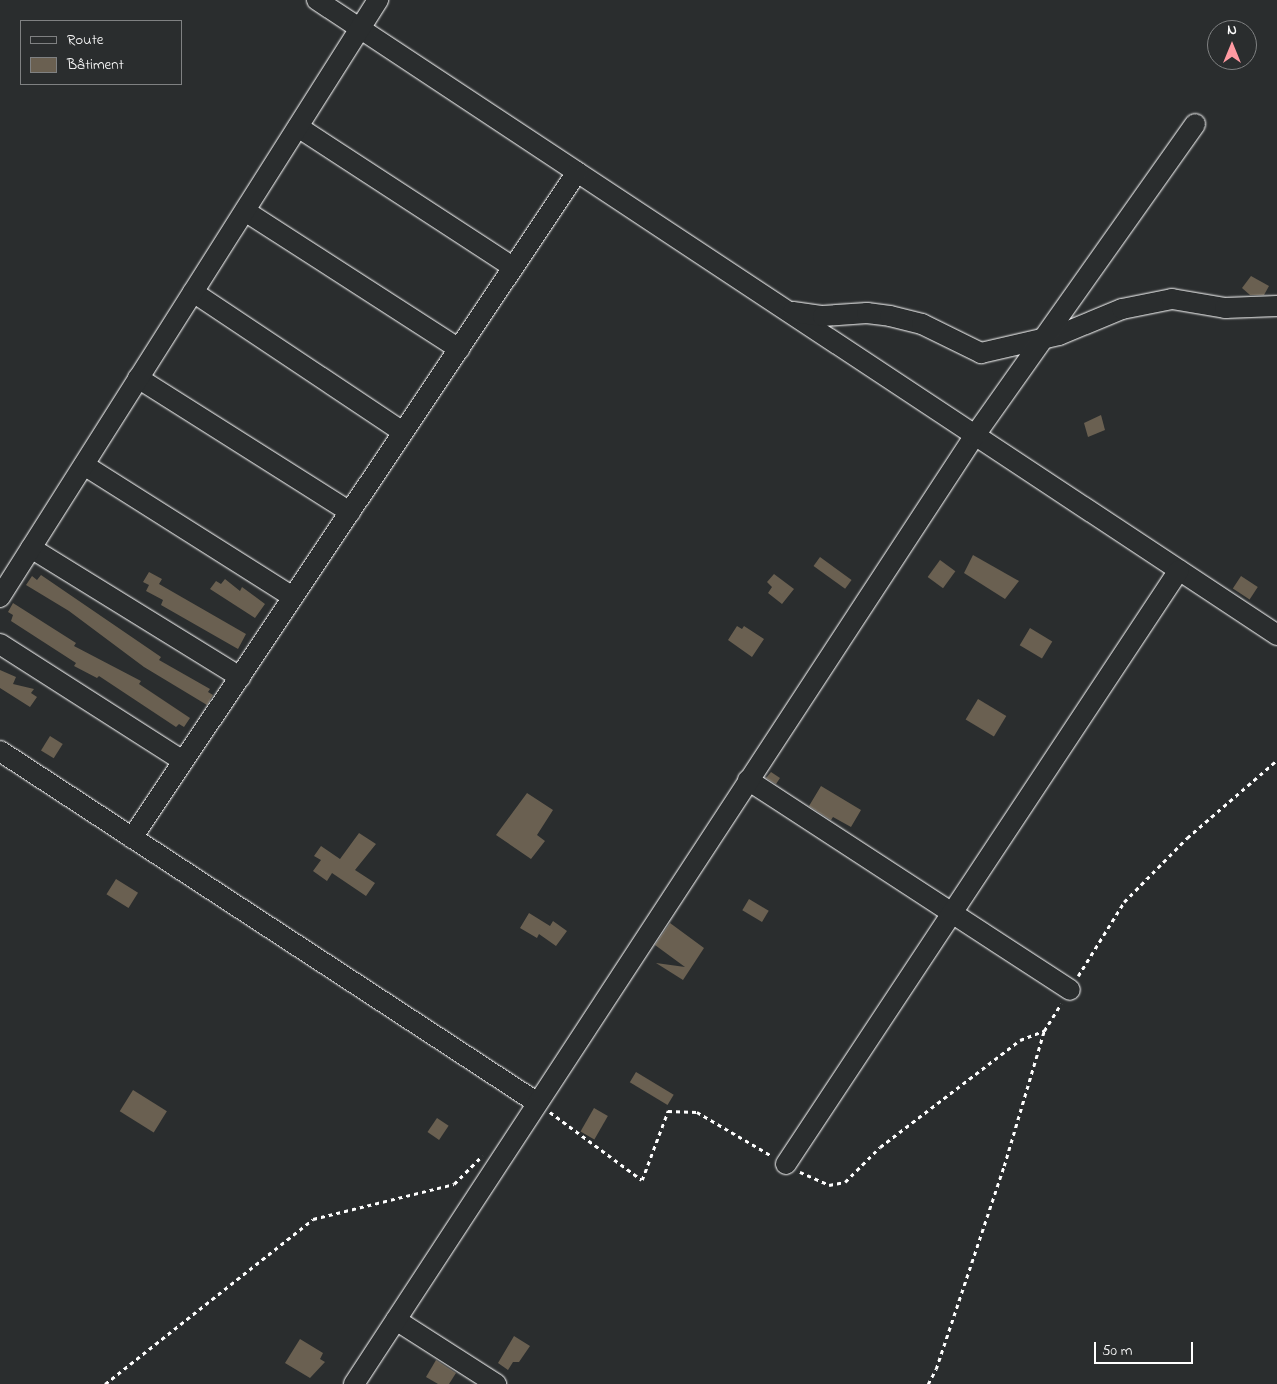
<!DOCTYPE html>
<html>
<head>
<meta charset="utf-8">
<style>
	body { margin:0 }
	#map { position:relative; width:1277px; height:1384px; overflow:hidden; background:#2a2d2e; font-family:"Indie Flower",sans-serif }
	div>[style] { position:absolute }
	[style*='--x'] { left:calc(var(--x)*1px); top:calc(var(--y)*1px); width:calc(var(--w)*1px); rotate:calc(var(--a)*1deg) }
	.building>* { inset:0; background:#6a6051; transform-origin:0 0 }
	.path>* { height:2.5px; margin-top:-1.25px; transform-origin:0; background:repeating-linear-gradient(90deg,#fff 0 4px,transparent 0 8px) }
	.roads { filter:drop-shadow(0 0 1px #fff) drop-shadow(0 0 1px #fff) }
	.minor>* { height:20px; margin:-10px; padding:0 10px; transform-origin:10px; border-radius:10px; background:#2a2d2e }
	span { translate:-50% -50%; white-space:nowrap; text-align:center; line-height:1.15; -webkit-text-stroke:4.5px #2a2d2e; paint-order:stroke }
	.legend { position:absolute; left:20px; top:20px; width:162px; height:65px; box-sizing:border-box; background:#2a2d2e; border:1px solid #7f8182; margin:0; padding:6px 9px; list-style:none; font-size:15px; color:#fff }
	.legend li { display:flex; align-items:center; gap:10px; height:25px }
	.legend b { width:25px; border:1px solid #7f8182 }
	.north { position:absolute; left:1207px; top:20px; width:50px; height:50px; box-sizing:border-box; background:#2a2d2e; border:1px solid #7f8182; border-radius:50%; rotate:0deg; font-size:14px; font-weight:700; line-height:20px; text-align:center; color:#fff }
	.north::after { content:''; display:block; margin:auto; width:18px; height:22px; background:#ff9aa2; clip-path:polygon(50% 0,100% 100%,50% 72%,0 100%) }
	.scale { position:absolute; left:1094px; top:1342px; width:99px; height:22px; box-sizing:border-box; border:2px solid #fff; border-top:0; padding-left:6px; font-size:15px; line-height:18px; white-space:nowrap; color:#fff; -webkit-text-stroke:4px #2a2d2e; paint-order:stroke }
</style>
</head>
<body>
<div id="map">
	<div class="building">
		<div style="clip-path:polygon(1251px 276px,1269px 286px,1264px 295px,1250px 295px,1242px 288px)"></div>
		<div style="clip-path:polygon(1101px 415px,1105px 430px,1088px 437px,1084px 423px)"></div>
		<div style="clip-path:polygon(973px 555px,1019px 581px,1005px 599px,964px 573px)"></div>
		<div style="left:820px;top:557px;width:39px;height:11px;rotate:36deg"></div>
		<div style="left:940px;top:560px;width:19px;height:21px;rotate:36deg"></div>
		<div style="clip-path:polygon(149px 572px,162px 579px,159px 584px,246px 634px,238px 649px,161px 605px,163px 600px,146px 591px,149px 585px,143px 582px)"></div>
		<div style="clip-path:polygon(774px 574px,794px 589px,782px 604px,768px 593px,772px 587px,767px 582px)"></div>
		<div style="clip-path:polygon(41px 575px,161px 657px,159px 660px,210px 689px,208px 692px,213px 695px,207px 705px,144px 667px,69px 611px,26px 585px,32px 576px,37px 580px)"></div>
		<div style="left:1241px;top:576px;width:20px;height:15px;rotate:33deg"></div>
		<div style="clip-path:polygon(225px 579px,240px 591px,242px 587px,265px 604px,255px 618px,210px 589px,216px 581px,221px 584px)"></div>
		<div style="clip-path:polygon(13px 603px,76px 643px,74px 646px,141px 681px,139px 684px,190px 718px,184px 727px,179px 724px,176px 727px,99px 676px,97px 678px,74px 666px,76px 663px,11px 621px,13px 615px,8px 612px)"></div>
		<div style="clip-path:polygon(737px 626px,742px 629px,744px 626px,764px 639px,752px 657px,728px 640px)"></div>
		<div style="left:1030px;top:628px;width:26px;height:20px;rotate:31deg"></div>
		<div style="clip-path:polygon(0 670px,16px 677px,13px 684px,34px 689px,31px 693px,37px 697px,30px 707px,0 688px)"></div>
		<div style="left:978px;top:699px;width:33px;height:24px;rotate:31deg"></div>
		<div style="left:50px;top:736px;width:15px;height:17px;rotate:32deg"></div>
		<div style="clip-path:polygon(771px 772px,780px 778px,776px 784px,766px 778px)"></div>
		<div style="clip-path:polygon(821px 786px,861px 810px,851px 827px,833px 817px,831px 820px,809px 806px)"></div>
		<div style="clip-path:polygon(527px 793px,553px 810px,537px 835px,545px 841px,531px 859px,496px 835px)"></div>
		<div style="clip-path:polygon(359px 833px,376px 844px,355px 870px,375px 883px,366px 896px,332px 873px,327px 881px,313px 871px,321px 860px,314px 856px,321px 846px,340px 859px)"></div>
		<div style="left:116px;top:879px;width:26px;height:18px;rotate:32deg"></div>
		<div style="left:749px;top:899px;width:23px;height:13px;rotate:31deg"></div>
		<div style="clip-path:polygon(529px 913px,550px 926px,553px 921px,567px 931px,556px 946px,539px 934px,537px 938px,520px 928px)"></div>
		<div style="clip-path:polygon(670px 923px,704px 948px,683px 980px,656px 963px,685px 967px,655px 945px)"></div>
		<div style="left:636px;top:1072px;width:44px;height:12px;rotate:31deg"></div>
		<div style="left:133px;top:1090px;width:40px;height:25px;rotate:32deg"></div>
		<div style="left:594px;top:1108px;width:16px;height:27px;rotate:30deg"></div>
		<div style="left:437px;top:1118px;width:14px;height:17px;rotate:34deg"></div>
		<div style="clip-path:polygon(514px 1336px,530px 1346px,519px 1362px,513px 1362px,508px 1370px,498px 1363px)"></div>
		<div style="clip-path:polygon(300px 1339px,323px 1353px,320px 1359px,325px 1362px,310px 1378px,285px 1363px)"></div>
		<div style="clip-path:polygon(436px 1360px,456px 1373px,449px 1384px,438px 1384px,426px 1377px)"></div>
	</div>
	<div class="path">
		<div style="--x:1078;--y:976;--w:87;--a:-58.1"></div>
		<div style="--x:1124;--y:902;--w:90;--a:-45.5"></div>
		<div style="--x:1187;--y:838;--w:119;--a:-40.9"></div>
		<div style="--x:550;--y:1112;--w:114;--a:36.5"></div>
		<div style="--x:642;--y:1180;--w:74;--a:-69.4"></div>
		<div style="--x:668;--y:1111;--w:29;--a:2"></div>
		<div style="--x:697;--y:1112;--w:87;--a:30.4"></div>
		<div style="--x:800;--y:1172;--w:32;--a:24"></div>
		<div style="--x:829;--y:1185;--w:16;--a:-11"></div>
		<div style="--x:845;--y:1182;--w:49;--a:-45"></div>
		<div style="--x:880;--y:1147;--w:176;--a:-37.4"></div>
		<div style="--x:1020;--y:1040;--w:26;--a:-21"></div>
		<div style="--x:105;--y:1384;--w:265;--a:-38.4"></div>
		<div style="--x:313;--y:1219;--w:145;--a:-13.9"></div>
		<div style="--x:454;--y:1184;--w:40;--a:-45"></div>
		<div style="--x:928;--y:1384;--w:17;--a:-62"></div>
		<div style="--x:936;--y:1369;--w:214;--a:-71.5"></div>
		<div style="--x:1004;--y:1166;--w:141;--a:-73.5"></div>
		<div style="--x:1044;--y:1031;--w:32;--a:-58"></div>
	</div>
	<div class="roads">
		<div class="minor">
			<div style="--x:317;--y:0;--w:1151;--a:33.48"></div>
			<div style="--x:298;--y:127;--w:257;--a:33.1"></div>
			<div style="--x:245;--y:211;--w:255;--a:32.8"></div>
			<div style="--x:193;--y:292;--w:252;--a:33.7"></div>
			<div style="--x:793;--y:312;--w:30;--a:8"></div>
			<div style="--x:823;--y:316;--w:44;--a:-3.9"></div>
			<div style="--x:867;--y:313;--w:23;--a:7"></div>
			<div style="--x:890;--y:316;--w:33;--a:14"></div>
			<div style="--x:922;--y:324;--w:66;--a:26.2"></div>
			<div style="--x:981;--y:353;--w:80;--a:-13"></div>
			<div style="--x:1059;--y:335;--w:68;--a:-22.4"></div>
			<div style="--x:1122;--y:309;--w:51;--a:-11.3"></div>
			<div style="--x:1172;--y:299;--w:54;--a:9.6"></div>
			<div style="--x:1225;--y:308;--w:52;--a:-2.2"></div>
			<div style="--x:138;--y:378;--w:251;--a:32.3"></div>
			<div style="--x:84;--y:465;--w:247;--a:32.3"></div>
			<div style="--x:31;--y:548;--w:246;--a:31.7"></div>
			<div style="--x:0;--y:597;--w:707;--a:-57.66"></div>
			<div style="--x:0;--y:644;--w:217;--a:32.6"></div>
			<div style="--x:0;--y:751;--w:641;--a:33.22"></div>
			<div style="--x:748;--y:780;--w:384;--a:33.1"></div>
			<div style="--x:132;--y:838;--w:801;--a:-56.25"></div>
			<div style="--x:786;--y:1164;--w:712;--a:-56.51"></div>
			<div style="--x:396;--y:1320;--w:119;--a:32.6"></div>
			<div style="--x:354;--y:1384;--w:1134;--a:-56.8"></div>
			<div style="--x:975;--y:435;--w:381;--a:-54.7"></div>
		</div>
	</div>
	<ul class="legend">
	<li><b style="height:6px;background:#2a2d2e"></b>Route</li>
	<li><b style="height:14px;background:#6a6051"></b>Bâtiment</li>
	</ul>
	<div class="north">N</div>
	<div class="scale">50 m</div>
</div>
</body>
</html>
